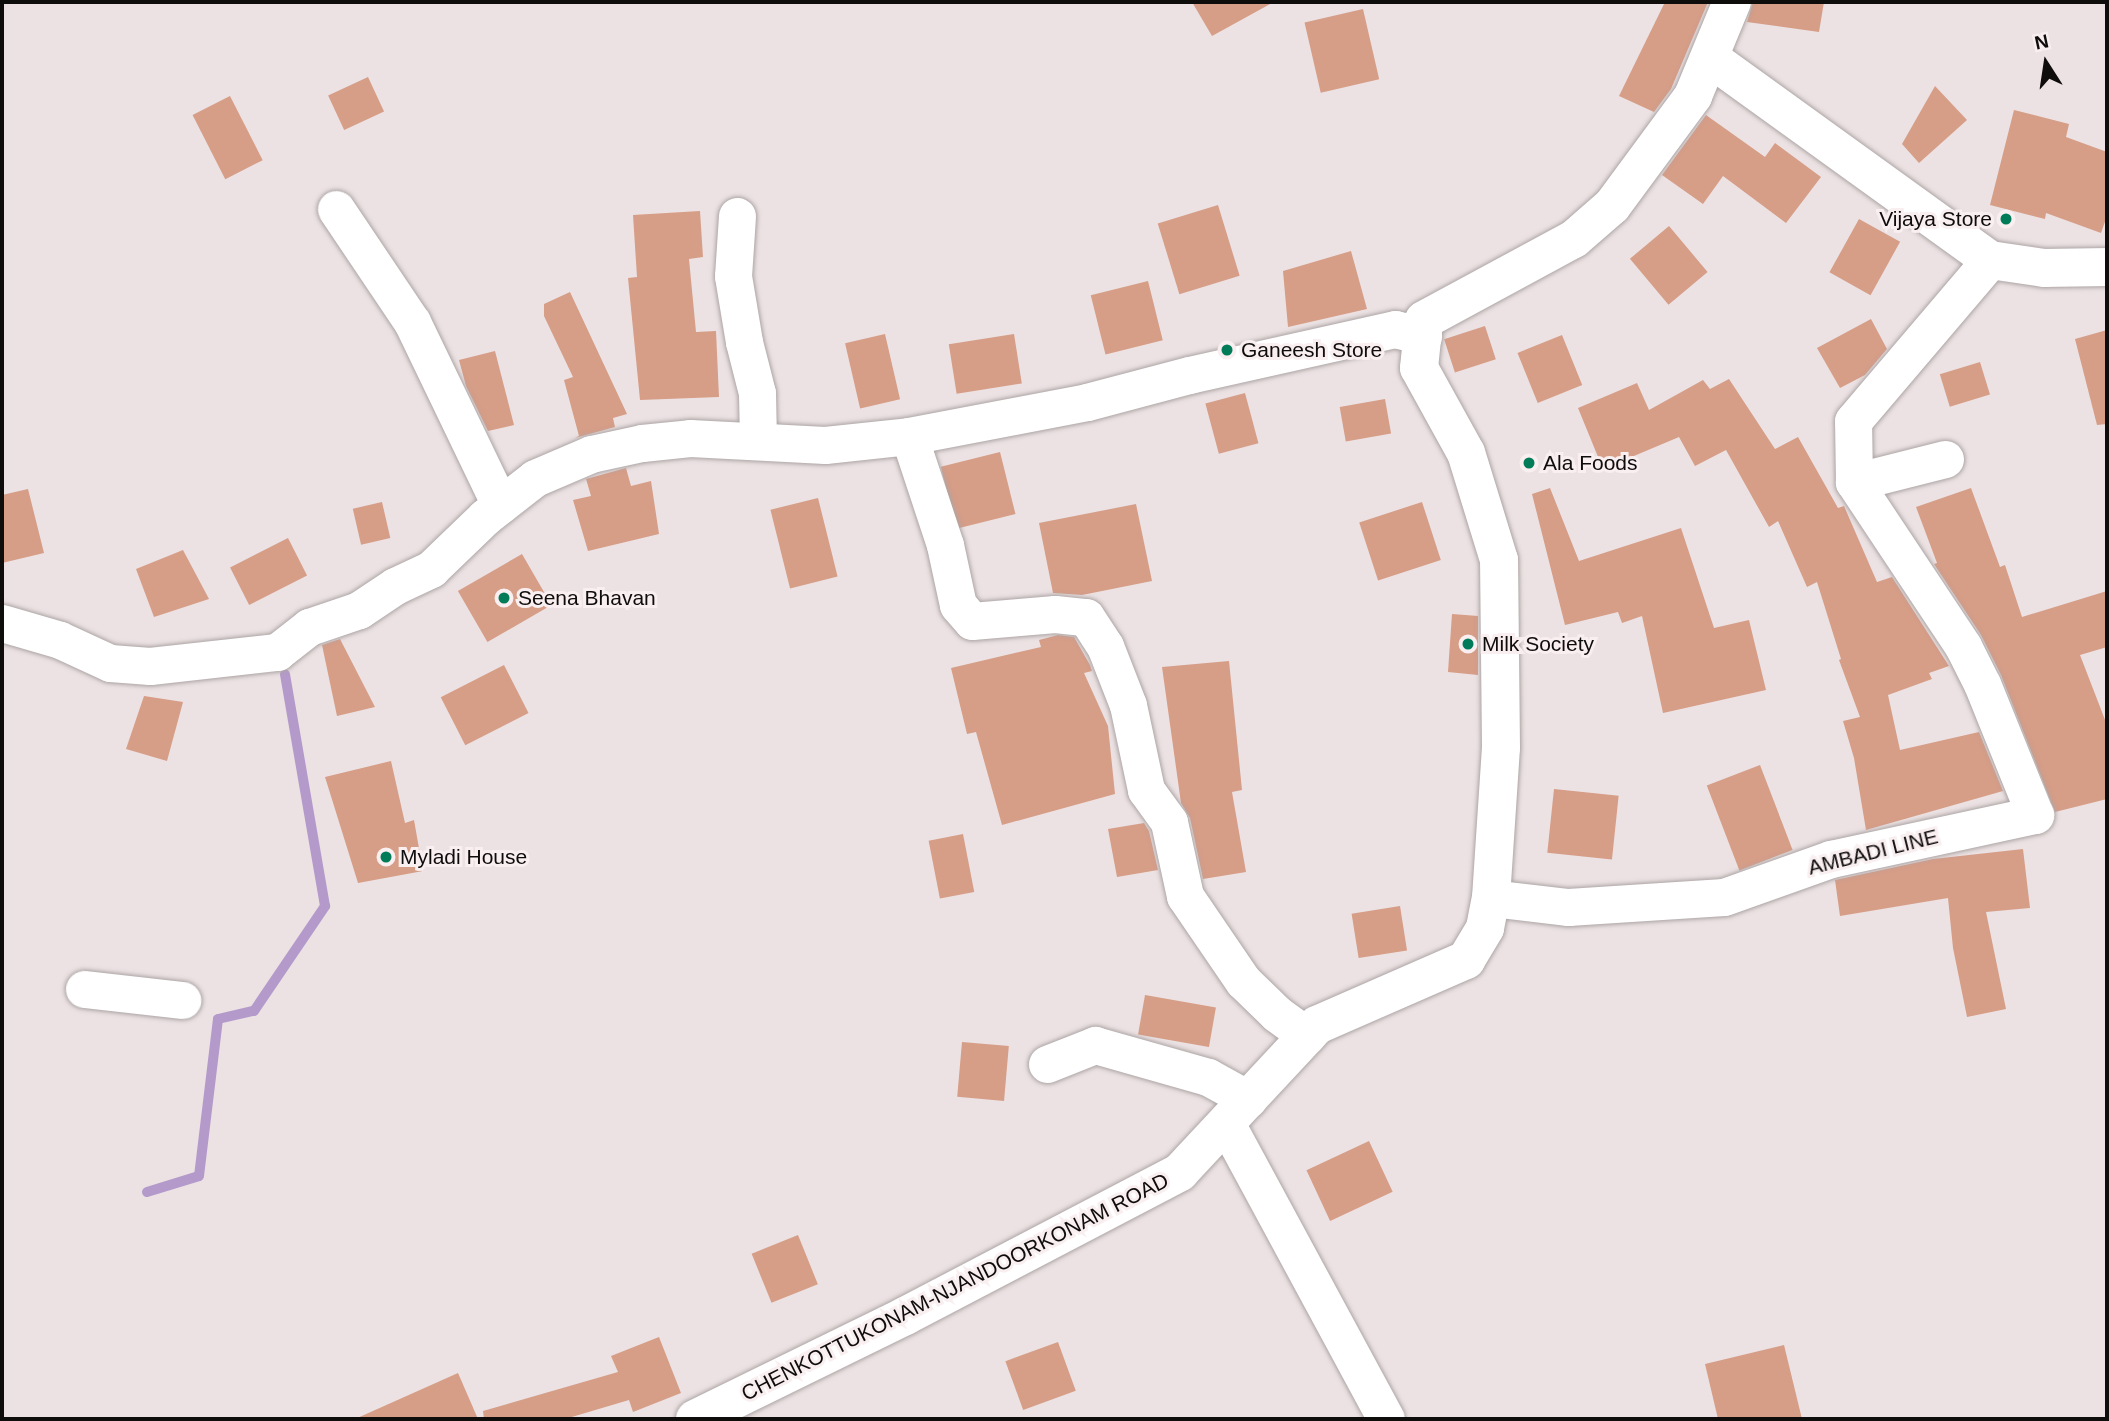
<!DOCTYPE html>
<html>
<head>
<meta charset="utf-8">
<style>
	body { margin:0 }
	#map { position:relative; width:2109px; height:1421px; overflow:hidden; background:#ece2e3; font-family:Helvetica,sans-serif }
	div>[style] { position:absolute }
	[style*='--x'] { left:calc(var(--x)*1px); top:calc(var(--y)*1px); width:calc(var(--w)*1px); rotate:calc(var(--a)*1deg) }
	.stream>* { height:10px; margin:-5px; padding:0 5px; transform-origin:5px; border-radius:5px; background:#b49acb }
	.building>* { inset:0; background:#d69d87; transform-origin:0 0 }
	.roads { filter:drop-shadow(0 0 2px #ada5a5) drop-shadow(0 0 2px #ada5a5) }
	.minor>* { height:37px; margin:-18.5px; padding:0 18.5px; transform-origin:18.5px; border-radius:18.5px; background:#fff }
	.secondary>* { height:38px; margin:-19px; padding:0 19px; transform-origin:19px; border-radius:19px; background:#fff }
	.dots>* { width:19px; height:19px; translate:-50% -50%; box-sizing:border-box; border:4px solid #f9eff0; border-radius:50% }
	span { translate:-50% -50%; white-space:nowrap; text-align:center; line-height:1.15; -webkit-text-stroke:6px #f9eff0; paint-order:stroke }
	.poi-label { font-size:21px; color:#0f0c0c }
	.right { translate:-100% -50%; text-align:right }
	.left { translate:0 -50%; text-align:left }
	.street-label { font-size:21px; color:#0f0c0c }
	.frame { position:absolute; inset:0; border:4px solid #0f0c0c; pointer-events:none }
	.north { position:absolute; left:2011px; top:28px; width:70px; height:70px; -webkit-text-stroke:5px #f9eff0; paint-order:stroke; rotate:348deg; font-size:19px; font-weight:700; line-height:28px; text-align:center; color:#0f0c0c }
	.north::after { content:''; display:block; margin:auto; width:24px; height:32px; background:#0f0c0c; clip-path:polygon(50% 0,100% 100%,50% 72%,0 100%) }
</style>
</head>
<body>
<div id="map">
	<div class="stream">
		<div style="--x:147;--y:1192;--w:54;--a:-17.1"></div>
		<div style="--x:199;--y:1176;--w:158;--a:-83.1"></div>
		<div style="--x:218;--y:1019;--w:37;--a:-13"></div>
		<div style="--x:254;--y:1011;--w:127;--a:-55.9"></div>
		<div style="--x:325;--y:906;--w:235;--a:-99.8"></div>
	</div>
	<div class="building">
		<div style="clip-path:polygon(1192px 2px,1274px 2px,1212px 36px)"></div>
		<div style="clip-path:polygon(1665px 2px,1708px 2px,1671px 89px,1654px 112px,1619px 96px)"></div>
		<div style="clip-path:polygon(1753px 2px,1824px 2px,1819px 32px,1747px 22px)"></div>
		<div style="left:1363px;top:9px;width:72px;height:60px;rotate:77deg"></div>
		<div style="left:368px;top:77px;width:38px;height:44px;rotate:65deg"></div>
		<div style="clip-path:polygon(1935px 86px,1967px 120px,1919px 163px,1902px 144px)"></div>
		<div style="left:230px;top:96px;width:72px;height:42px;rotate:63deg"></div>
		<div style="clip-path:polygon(2014px 110px,2069px 124px,2066px 137px,2107px 152px,2107px 216px,2101px 233px,2046px 213px,2045px 219px,1990px 205px)"></div>
		<div style="clip-path:polygon(1706px 115px,1765px 157px,1775px 143px,1821px 177px,1786px 223px,1723px 176px,1703px 204px,1662px 175px)"></div>
		<div style="left:1218px;top:205px;width:74px;height:63px;rotate:73deg"></div>
		<div style="clip-path:polygon(700px 211px,703px 257px,689px 259px,696px 332px,716px 331px,719px 397px,640px 400px,628px 278px,637px 277px,633px 215px)"></div>
		<div style="left:1859px;top:219px;width:47px;height:61px;rotate:29deg"></div>
		<div style="left:1669px;top:226px;width:60px;height:51px;rotate:50deg"></div>
		<div style="clip-path:polygon(1351px 251px,1367px 309px,1288px 327px,1283px 271px)"></div>
		<div style="left:1148px;top:281px;width:61px;height:59px;rotate:76deg"></div>
		<div style="clip-path:polygon(570px 292px,627px 414px,613px 418px,615px 427px,575px 438px,579px 436px,564px 380px,573px 377px,544px 316px,544px 304px)"></div>
		<div style="clip-path:polygon(1871px 319px,1887px 349px,1865px 375px,1840px 388px,1817px 348px)"></div>
		<div style="left:1485px;top:326px;width:35px;height:43px;rotate:72deg"></div>
		<div style="clip-path:polygon(2107px 330px,2107px 424px,2097px 425px,2075px 339px)"></div>
		<div style="left:885px;top:334px;width:67px;height:41px;rotate:77deg"></div>
		<div style="left:1014px;top:334px;width:50px;height:66px;rotate:81deg"></div>
		<div style="left:1562px;top:335px;width:54px;height:48px;rotate:68deg"></div>
		<div style="clip-path:polygon(495px 351px,514px 425px,488px 431px,466px 386px,459px 360px)"></div>
		<div style="left:1980px;top:362px;width:34px;height:42px;rotate:73deg"></div>
		<div style="clip-path:polygon(1729px 379px,1775px 449px,1798px 437px,1838px 508px,1844px 506px,1877px 582px,1892px 577px,1949px 666px,1929px 673px,1932px 679px,1888px 695px,1900px 750px,1979px 732px,2003px 791px,1866px 830px,1854px 758px,1843px 721px,1860px 717px,1839px 660px,1841px 659px,1817px 582px,1807px 587px,1778px 521px,1769px 527px,1726px 450px,1695px 466px,1679px 437px,1603px 469px,1578px 408px,1637px 383px,1649px 410px,1703px 380px,1710px 389px)"></div>
		<div style="left:1245px;top:393px;width:52px;height:41px;rotate:75deg"></div>
		<div style="left:1385px;top:399px;width:35px;height:46px;rotate:80deg"></div>
		<div style="left:1000px;top:452px;width:64px;height:61px;rotate:76deg"></div>
		<div style="clip-path:polygon(626px 468px,631px 486px,651px 481px,659px 534px,588px 551px,573px 500px,591px 496px,586px 479px)"></div>
		<div style="clip-path:polygon(1550px 488px,1579px 561px,1681px 528px,1714px 628px,1749px 620px,1766px 690px,1663px 713px,1642px 616px,1622px 623px,1618px 612px,1565px 625px,1532px 494px)"></div>
		<div style="clip-path:polygon(1971px 488px,2000px 567px,2005px 565px,2022px 617px,2107px 591px,2107px 647px,2080px 655px,2107px 725px,2107px 799px,2055px 812px,2001px 675px,1981px 635px,1934px 564px,1937px 563px,1916px 507px)"></div>
		<div style="clip-path:polygon(28px 489px,44px 553px,2px 563px,2px 495px)"></div>
		<div style="left:818px;top:498px;width:81px;height:49px;rotate:76deg"></div>
		<div style="left:382px;top:502px;width:37px;height:30px;rotate:77deg"></div>
		<div style="left:1422px;top:502px;width:61px;height:66px;rotate:72deg"></div>
		<div style="clip-path:polygon(1136px 504px,1152px 581px,1082px 595px,1053px 593px,1039px 523px)"></div>
		<div style="left:288px;top:538px;width:42px;height:65px;rotate:63deg"></div>
		<div style="clip-path:polygon(183px 550px,209px 599px,154px 617px,136px 569px)"></div>
		<div style="left:522px;top:554px;width:59px;height:74px;rotate:60deg"></div>
		<div style="clip-path:polygon(1452px 614px,1478px 616px,1478px 675px,1448px 672px)"></div>
		<div style="clip-path:polygon(1058px 635px,1074px 637px,1090px 665px,1092px 671px,1084px 673px,1108px 726px,1115px 794px,1002px 825px,976px 732px,967px 734px,951px 668px,1041px 647px,1039px 640px)"></div>
		<div style="clip-path:polygon(340px 639px,375px 707px,337px 716px,322px 645px)"></div>
		<div style="clip-path:polygon(1229px 661px,1242px 790px,1232px 792px,1246px 872px,1203px 879px,1190px 818px,1181px 803px,1162px 667px)"></div>
		<div style="left:504px;top:665px;width:54px;height:71px;rotate:63deg"></div>
		<div style="clip-path:polygon(144px 696px,183px 702px,167px 761px,126px 749px)"></div>
		<div style="clip-path:polygon(391px 761px,405px 823px,414px 820px,423px 871px,358px 883px,325px 777px)"></div>
		<div style="left:1760px;top:765px;width:91px;height:57px;rotate:69deg"></div>
		<div style="left:1554px;top:789px;width:65px;height:64px;rotate:6deg"></div>
		<div style="clip-path:polygon(1144px 823px,1149px 831px,1158px 870px,1117px 877px,1108px 829px)"></div>
		<div style="left:963px;top:834px;width:59px;height:35px;rotate:79deg"></div>
		<div style="clip-path:polygon(2023px 849px,2030px 908px,1986px 912px,2006px 1009px,1967px 1017px,1953px 948px,1948px 898px,1840px 916px,1835px 880px,1933px 859px)"></div>
		<div style="left:1400px;top:906px;width:45px;height:49px;rotate:81deg"></div>
		<div style="left:1145px;top:995px;width:72px;height:40px;rotate:10deg"></div>
		<div style="left:962px;top:1042px;width:47px;height:55px;rotate:5deg"></div>
		<div style="left:1369px;top:1141px;width:56px;height:69px;rotate:65deg"></div>
		<div style="left:798px;top:1235px;width:53px;height:50px;rotate:68deg"></div>
		<div style="clip-path:polygon(659px 1337px,681px 1393px,633px 1412px,629px 1400px,565px 1419px,484px 1419px,483px 1411px,618px 1372px,611px 1356px)"></div>
		<div style="left:1058px;top:1342px;width:52px;height:56px;rotate:70deg"></div>
		<div style="clip-path:polygon(1784px 1345px,1802px 1419px,1718px 1419px,1705px 1364px)"></div>
		<div style="clip-path:polygon(458px 1373px,478px 1419px,355px 1419px)"></div>
	</div>
	<div class="roads">
		<div class="minor">
			<div style="--x:336;--y:209;--w:136;--a:56.1"></div>
			<div style="--x:412;--y:322;--w:203;--a:64.3"></div>
			<div style="--x:737;--y:216;--w:60;--a:93.8"></div>
			<div style="--x:733;--y:276;--w:67;--a:80.5"></div>
			<div style="--x:744;--y:342;--w:53;--a:75.7"></div>
			<div style="--x:757;--y:393;--w:48;--a:88.8"></div>
			<div style="--x:909;--y:436;--w:115;--a:71.7"></div>
			<div style="--x:945;--y:545;--w:61;--a:77.8"></div>
			<div style="--x:958;--y:605;--w:21;--a:49"></div>
			<div style="--x:972;--y:621;--w:83;--a:-4.8"></div>
			<div style="--x:1055;--y:614;--w:31;--a:6"></div>
			<div style="--x:1086;--y:617;--w:35;--a:57"></div>
			<div style="--x:1105;--y:646;--w:63;--a:68.7"></div>
			<div style="--x:1128;--y:705;--w:87;--a:78"></div>
			<div style="--x:1146;--y:790;--w:39;--a:54"></div>
			<div style="--x:1169;--y:822;--w:76;--a:77.8"></div>
			<div style="--x:1185;--y:896;--w:103;--a:55.7"></div>
			<div style="--x:1243;--y:981;--w:47;--a:44.1"></div>
			<div style="--x:1277;--y:1014;--w:37;--a:36"></div>
			<div style="--x:1945;--y:459;--w:94;--a:165.8"></div>
			<div style="--x:1854;--y:482;--w:61;--a:-90.9"></div>
			<div style="--x:1853;--y:421;--w:211;--a:-49.6"></div>
			<div style="--x:2;--y:623;--w:60;--a:16.3"></div>
			<div style="--x:60;--y:640;--w:55;--a:24.7"></div>
			<div style="--x:110;--y:663;--w:40;--a:4.3"></div>
			<div style="--x:150;--y:666;--w:128;--a:-6.3"></div>
			<div style="--x:277;--y:652;--w:41;--a:-38"></div>
			<div style="--x:309;--y:627;--w:53;--a:-18.8"></div>
			<div style="--x:359;--y:610;--w:43;--a:-33.7"></div>
			<div style="--x:395;--y:586;--w:40;--a:-25"></div>
			<div style="--x:431;--y:569;--w:75;--a:-43.9"></div>
			<div style="--x:485;--y:517;--w:63;--a:-38"></div>
			<div style="--x:535;--y:478;--w:61;--a:-23.2"></div>
			<div style="--x:591;--y:454;--w:52;--a:-12.2"></div>
			<div style="--x:642;--y:443;--w:48;--a:-5.9"></div>
			<div style="--x:690;--y:438;--w:135;--a:3"></div>
			<div style="--x:825;--y:445;--w:84;--a:-6.1"></div>
			<div style="--x:909;--y:436;--w:181;--a:-10.8"></div>
			<div style="--x:1087;--y:402;--w:106;--a:-14.8"></div>
			<div style="--x:1189;--y:375;--w:211;--a:-12.6"></div>
			<div style="--x:1395;--y:329;--w:29;--a:14"></div>
			<div style="--x:1491;--y:898;--w:78;--a:6.7"></div>
			<div style="--x:1568;--y:907;--w:156;--a:-3.7"></div>
			<div style="--x:1724;--y:897;--w:114;--a:-19.6"></div>
			<div style="--x:1831;--y:859;--w:209;--a:-12.2"></div>
			<div style="--x:2035;--y:815;--w:141;--a:-112"></div>
			<div style="--x:1982;--y:684;--w:42;--a:-116.6"></div>
			<div style="--x:1963;--y:646;--w:197;--a:-123.6"></div>
			<div style="--x:84;--y:989;--w:99;--a:6.4"></div>
			<div style="--x:1047;--y:1064;--w:52;--a:-21.6"></div>
			<div style="--x:1095;--y:1045;--w:117;--a:15.8"></div>
			<div style="--x:1208;--y:1077;--w:46;--a:28.8"></div>
			<div style="--x:1226;--y:1123;--w:336;--a:61.6"></div>
		</div>
		<div class="secondary">
			<div style="--x:1710;--y:58;--w:345;--a:35.8"></div>
			<div style="--x:1990;--y:260;--w:55;--a:8.4"></div>
			<div style="--x:2044;--y:268;--w:63;--a:-0.9"></div>
			<div style="--x:695;--y:1419;--w:234;--a:-26.1"></div>
			<div style="--x:905;--y:1316;--w:310;--a:-27.6"></div>
			<div style="--x:1180;--y:1172;--w:201;--a:-47"></div>
			<div style="--x:1317;--y:1025;--w:163;--a:-23.6"></div>
			<div style="--x:1466;--y:960;--w:37;--a:-59"></div>
			<div style="--x:1485;--y:928;--w:31;--a:-79"></div>
			<div style="--x:1491;--y:898;--w:150;--a:-86.2"></div>
			<div style="--x:1501;--y:748;--w:188;--a:-90.6"></div>
			<div style="--x:1499;--y:560;--w:112;--a:-107.1"></div>
			<div style="--x:1466;--y:453;--w:97;--a:-118.9"></div>
			<div style="--x:1419;--y:368;--w:48;--a:-84.1"></div>
			<div style="--x:1424;--y:320;--w:170;--a:-28.4"></div>
			<div style="--x:1574;--y:239;--w:50;--a:-41"></div>
			<div style="--x:1612;--y:206;--w:137;--a:-53.6"></div>
			<div style="--x:1693;--y:96;--w:102;--a:-67.5"></div>
		</div>
	</div>
	<div class="dots">
		<div style="left:2006px;top:219px;background:#027b59"></div>
		<div style="left:1227px;top:350px;background:#027b59"></div>
		<div style="left:1529px;top:463px;background:#027b59"></div>
		<div style="left:504px;top:598px;background:#027b59"></div>
		<div style="left:1468px;top:644px;background:#027b59"></div>
		<div style="left:386px;top:857px;background:#027b59"></div>
	</div>
	<div class="poi-label">
		<span class="right" style="left:1992px;top:219px">Vijaya Store</span>
		<span class="left" style="left:1241px;top:350px">Ganeesh Store</span>
		<span class="left" style="left:1543px;top:463px">Ala Foods</span>
		<span class="left" style="left:518px;top:598px">Seena Bhavan</span>
		<span class="left" style="left:1482px;top:644px">Milk Society</span>
		<span class="left" style="left:400px;top:857px">Myladi House</span>
	</div>
	<div class="street-label">
		<span style="left:1873px;top:852px;rotate:-14deg">AMBADI LINE</span>
		<span style="left:955px;top:1287px;rotate:-27deg">CHENKOTTUKONAM-NJANDOORKONAM ROAD</span>
	</div>
	<div class="frame"></div>
	<div class="north">N</div>
</div>
</body>
</html>
